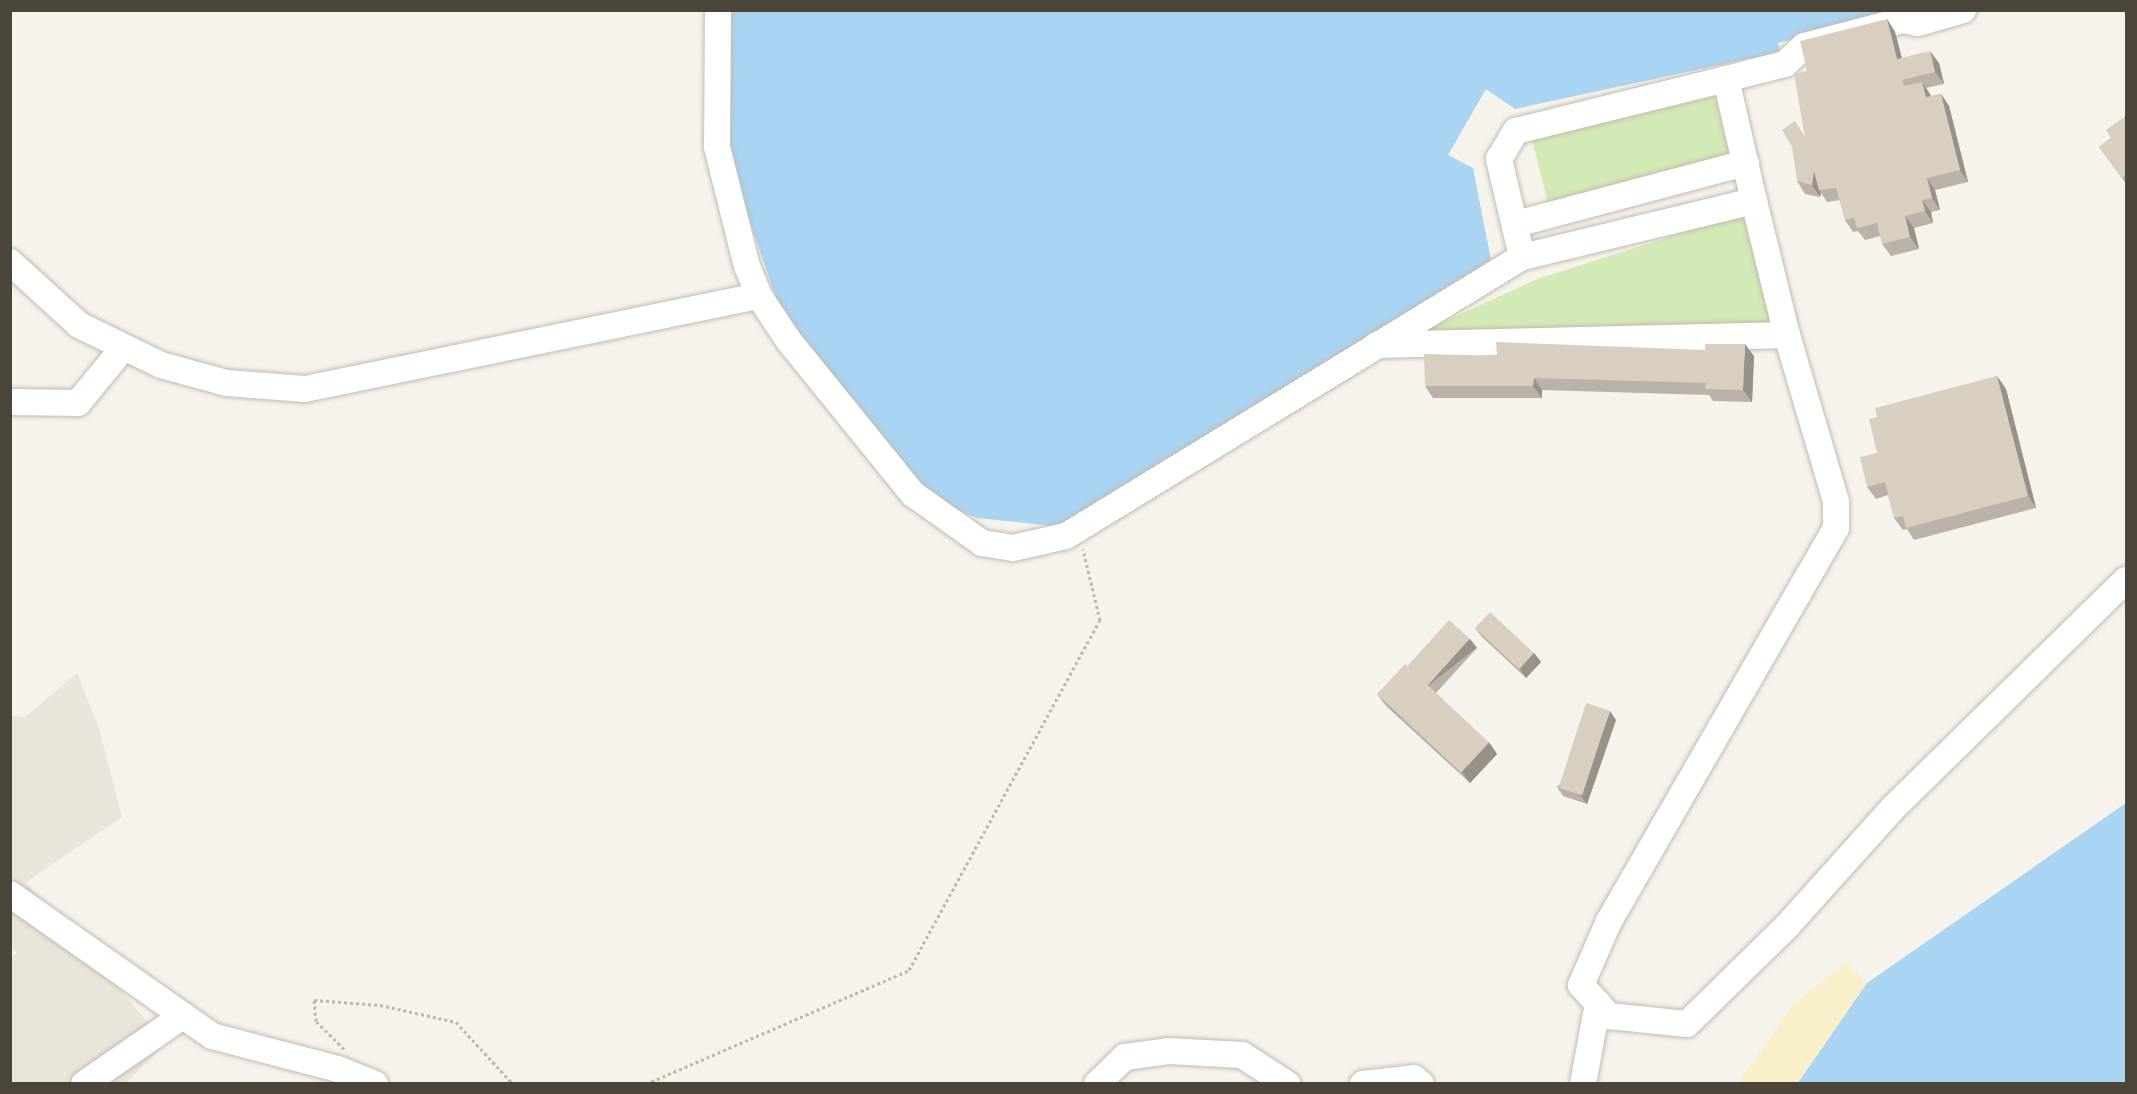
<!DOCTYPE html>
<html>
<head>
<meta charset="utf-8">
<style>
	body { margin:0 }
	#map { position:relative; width:2137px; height:1094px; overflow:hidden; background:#f6f3ec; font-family:"Open Sans",sans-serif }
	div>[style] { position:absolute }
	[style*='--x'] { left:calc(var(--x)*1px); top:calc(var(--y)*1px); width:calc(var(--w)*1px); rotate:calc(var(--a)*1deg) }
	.residential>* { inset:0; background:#eae5da }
	.green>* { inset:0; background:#d2eab5; transform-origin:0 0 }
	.sand>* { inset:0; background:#f9efc9 }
	.water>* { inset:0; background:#a9d4f2 }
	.path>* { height:3px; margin-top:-1.5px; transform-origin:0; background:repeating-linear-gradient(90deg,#c4b79f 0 3px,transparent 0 6px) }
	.roads { filter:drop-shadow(0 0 2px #c2bbae) drop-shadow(0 0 2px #c2bbae) }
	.minor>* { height:26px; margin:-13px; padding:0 13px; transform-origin:13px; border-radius:13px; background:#fff }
	.wall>* { inset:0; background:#bab2a6 }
	.shaded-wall>* { inset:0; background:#979187; transform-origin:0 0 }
	.building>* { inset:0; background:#d8cfc1; transform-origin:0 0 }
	span { translate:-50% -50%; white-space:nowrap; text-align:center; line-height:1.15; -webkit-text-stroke:5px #fff; paint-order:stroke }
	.frame { position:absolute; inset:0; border:12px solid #4b4439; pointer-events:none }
</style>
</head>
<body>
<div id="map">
	<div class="residential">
		<div style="clip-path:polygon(77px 673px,99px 728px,122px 817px,26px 882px,166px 1043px,126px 1083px,11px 1083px,10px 958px,17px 953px,10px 946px,11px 716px,25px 717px)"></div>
	</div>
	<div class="green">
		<div style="left:1714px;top:92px;width:68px;height:188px;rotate:76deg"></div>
		<div style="clip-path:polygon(1748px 212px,1774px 328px,1422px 332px,1537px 279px)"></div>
	</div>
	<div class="sand">
		<div style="clip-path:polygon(1846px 963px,1867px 983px,1798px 1083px,1738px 1084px,1793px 1004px)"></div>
	</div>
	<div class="water">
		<div style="clip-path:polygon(728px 11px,1900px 11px,1778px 43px,1780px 52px,1515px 109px,1486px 89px,1448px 155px,1473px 168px,1491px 260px,1074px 521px,1053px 526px,977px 518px,952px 508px,920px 483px,795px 331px,777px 301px,730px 163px,724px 44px)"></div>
		<div style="clip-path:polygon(2126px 803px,2126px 1083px,1798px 1083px,1867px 983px)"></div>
	</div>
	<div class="path">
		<div style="--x:344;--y:1049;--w:40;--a:-135"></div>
		<div style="--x:316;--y:1021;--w:21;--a:-95"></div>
		<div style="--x:314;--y:1000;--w:66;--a:4.3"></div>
		<div style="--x:380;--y:1005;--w:78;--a:12.6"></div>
		<div style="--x:456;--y:1022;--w:84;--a:47.4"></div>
		<div style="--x:646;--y:1084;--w:287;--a:-23.4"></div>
		<div style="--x:909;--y:970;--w:399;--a:-61.4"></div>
		<div style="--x:1100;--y:620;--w:73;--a:-103.5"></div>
	</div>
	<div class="roads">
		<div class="minor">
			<div style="--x:718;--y:10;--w:137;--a:90.4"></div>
			<div style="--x:717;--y:147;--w:123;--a:75.9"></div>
			<div style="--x:747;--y:266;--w:32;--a:68"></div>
			<div style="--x:759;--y:296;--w:54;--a:56.3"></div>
			<div style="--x:789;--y:341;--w:197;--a:51"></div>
			<div style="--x:913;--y:494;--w:85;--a:35.4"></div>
			<div style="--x:982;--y:543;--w:31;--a:9"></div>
			<div style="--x:1013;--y:548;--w:54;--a:-12.8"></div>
			<div style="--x:1066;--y:536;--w:535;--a:-31.46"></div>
			<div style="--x:1522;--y:257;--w:239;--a:-13.6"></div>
			<div style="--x:1754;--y:201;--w:138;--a:76.2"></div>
			<div style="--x:1787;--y:335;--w:174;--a:73.6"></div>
			<div style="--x:1836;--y:502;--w:26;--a:90"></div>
			<div style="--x:1836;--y:528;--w:454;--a:120"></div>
			<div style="--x:1609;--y:921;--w:70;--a:113.6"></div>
			<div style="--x:1581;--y:985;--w:42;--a:47.9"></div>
			<div style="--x:1609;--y:1016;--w:78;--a:5.9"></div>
			<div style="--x:1687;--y:1024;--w:141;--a:-44.4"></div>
			<div style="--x:1788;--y:925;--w:157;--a:-48.1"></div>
			<div style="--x:1893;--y:808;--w:326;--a:-44.4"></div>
			<div style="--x:1726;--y:79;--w:61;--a:-14.3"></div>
			<div style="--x:1785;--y:64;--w:26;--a:-43"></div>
			<div style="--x:1804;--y:46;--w:103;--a:-14.6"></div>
			<div style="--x:1904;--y:20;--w:14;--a:12"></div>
			<div style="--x:1918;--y:23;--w:47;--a:-16.1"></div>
			<div style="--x:1516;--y:224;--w:238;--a:-14.9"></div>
			<div style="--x:1522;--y:257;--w:101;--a:-103.2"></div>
			<div style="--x:1499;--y:159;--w:33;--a:-59"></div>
			<div style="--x:1516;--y:131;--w:216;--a:-13.9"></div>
			<div style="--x:1726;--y:79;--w:125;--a:77.1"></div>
			<div style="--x:10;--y:262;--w:93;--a:42.4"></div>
			<div style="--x:79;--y:325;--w:91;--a:26"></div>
			<div style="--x:161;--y:365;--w:68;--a:15.3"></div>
			<div style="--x:227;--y:383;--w:78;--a:4.4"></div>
			<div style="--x:305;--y:389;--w:463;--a:-11.6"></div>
			<div style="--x:1377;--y:345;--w:410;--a:-1.4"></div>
			<div style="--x:10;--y:402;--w:68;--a:0.8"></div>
			<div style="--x:78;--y:403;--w:72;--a:-50.6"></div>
			<div style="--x:10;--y:894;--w:247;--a:35.1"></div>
			<div style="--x:212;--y:1036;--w:130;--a:14.7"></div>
			<div style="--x:338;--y:1069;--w:40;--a:22"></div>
			<div style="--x:84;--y:1084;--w:118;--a:-34.6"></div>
			<div style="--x:1097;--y:1084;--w:39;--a:-44"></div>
			<div style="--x:1125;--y:1057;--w:44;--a:-7.8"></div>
			<div style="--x:1169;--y:1051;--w:73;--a:3.1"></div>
			<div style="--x:1242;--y:1055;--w:54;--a:32.8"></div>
			<div style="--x:1363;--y:1084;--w:51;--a:-6.7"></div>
			<div style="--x:1414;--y:1078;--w:9;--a:41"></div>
			<div style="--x:1583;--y:1084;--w:82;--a:-79.5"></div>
		</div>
	</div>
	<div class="wall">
		<div style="clip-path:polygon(1887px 19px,1895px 32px,1902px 58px,1939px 63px,1944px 84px,1926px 88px,1931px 96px,1941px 94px,1949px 106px,1968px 182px,1935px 190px,1940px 210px,1931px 212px,1933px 223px,1914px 228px,1919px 249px,1891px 256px,1882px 244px,1881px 236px,1865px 240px,1858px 231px,1853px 232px,1845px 220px,1840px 200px,1827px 202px,1821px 193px,1820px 197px,1805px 194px,1797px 181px,1805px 135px,1807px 71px)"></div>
		<div style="clip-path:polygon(2127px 115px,2127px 185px,2099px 147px,2111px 138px)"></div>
		<div style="clip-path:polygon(1497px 356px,1754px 356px,1752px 402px,1713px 401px,1709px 395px,1542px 390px,1542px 398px,1433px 398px,1425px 386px)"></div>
		<div style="clip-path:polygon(1997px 376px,2006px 389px,2036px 508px,1914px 540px,1907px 529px,1903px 530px,1894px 518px,1888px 495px,1876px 499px,1867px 487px,1877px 453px,1877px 417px)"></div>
		<div style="clip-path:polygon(1475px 628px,1534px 653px,1541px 662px,1526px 678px,1482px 637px)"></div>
		<div style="clip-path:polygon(1470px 639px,1477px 648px,1436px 693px,1497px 754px,1470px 783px,1386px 706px,1377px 694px,1407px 667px)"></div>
		<div style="clip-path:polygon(1616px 720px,1587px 804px,1563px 796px,1557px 787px)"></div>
	</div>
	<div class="shaded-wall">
		<div style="clip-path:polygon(1887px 19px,1895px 32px,1905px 71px,1897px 59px)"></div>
		<div style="clip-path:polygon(1930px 51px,1939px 63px,1944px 84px,1935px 72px)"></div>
		<div style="clip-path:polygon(1922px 82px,1930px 94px,1934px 110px,1926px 97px)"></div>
		<div style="clip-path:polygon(1941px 94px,1949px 106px,1968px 182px,1960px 170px)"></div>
		<div style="clip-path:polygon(1814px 171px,1819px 190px,1821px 193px,1820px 197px,1812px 185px)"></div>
		<div style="clip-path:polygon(1927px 178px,1935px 190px,1940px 210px,1932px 198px)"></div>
		<div style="clip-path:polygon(1922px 200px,1931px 212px,1933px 223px,1925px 211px)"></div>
		<div style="clip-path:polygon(1905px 216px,1914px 228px,1919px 249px,1910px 237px)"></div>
		<div style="clip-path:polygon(1745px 344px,1754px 356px,1752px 402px,1743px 390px)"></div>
		<div style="clip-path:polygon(1997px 376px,2006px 389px,2036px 508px,2028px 496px)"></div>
		<div style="clip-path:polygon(1534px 378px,1542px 390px,1542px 398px,1533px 386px)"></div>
		<div style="left:1470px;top:639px;width:11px;height:64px;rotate:52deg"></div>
		<div style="clip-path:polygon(1534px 653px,1541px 662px,1526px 678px,1520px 669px)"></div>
		<div style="clip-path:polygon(1610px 711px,1616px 720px,1587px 804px,1580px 795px)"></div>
		<div style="clip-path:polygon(1489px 742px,1497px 754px,1470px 783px,1461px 771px)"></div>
	</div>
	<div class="building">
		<div style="clip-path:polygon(1887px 19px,1897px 59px,1930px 51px,1935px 72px,1902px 80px,1904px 86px,1922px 82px,1926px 97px,1941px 94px,1960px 170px,1927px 178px,1932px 198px,1922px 200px,1925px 211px,1905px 216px,1910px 237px,1882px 244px,1877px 223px,1857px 228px,1854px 218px,1845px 220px,1836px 188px,1819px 190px,1814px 171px,1812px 185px,1797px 181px,1792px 147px,1782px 130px,1795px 121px,1805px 137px,1794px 74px,1807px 71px,1800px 41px)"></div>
		<div style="clip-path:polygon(2127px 115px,2127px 174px,2122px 178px,2099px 147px,2111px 138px,2106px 130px)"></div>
		<div style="clip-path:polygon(1496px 342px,1705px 350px,1705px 344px,1745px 344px,1743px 390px,1705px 389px,1706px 383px,1534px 378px,1533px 386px,1425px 386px,1424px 354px,1497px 356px)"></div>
		<div style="clip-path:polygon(1997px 376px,2028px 496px,1906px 528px,1903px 516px,1894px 518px,1885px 482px,1867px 487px,1860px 457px,1877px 453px,1869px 419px,1877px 417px,1875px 408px)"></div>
		<div style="left:1490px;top:612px;width:60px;height:22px;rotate:43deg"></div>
		<div style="left:1449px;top:620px;width:28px;height:63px;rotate:42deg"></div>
		<div style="left:1405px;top:664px;width:115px;height:41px;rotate:43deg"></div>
		<div style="left:1586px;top:703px;width:25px;height:89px;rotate:18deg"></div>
	</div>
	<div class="frame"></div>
</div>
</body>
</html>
